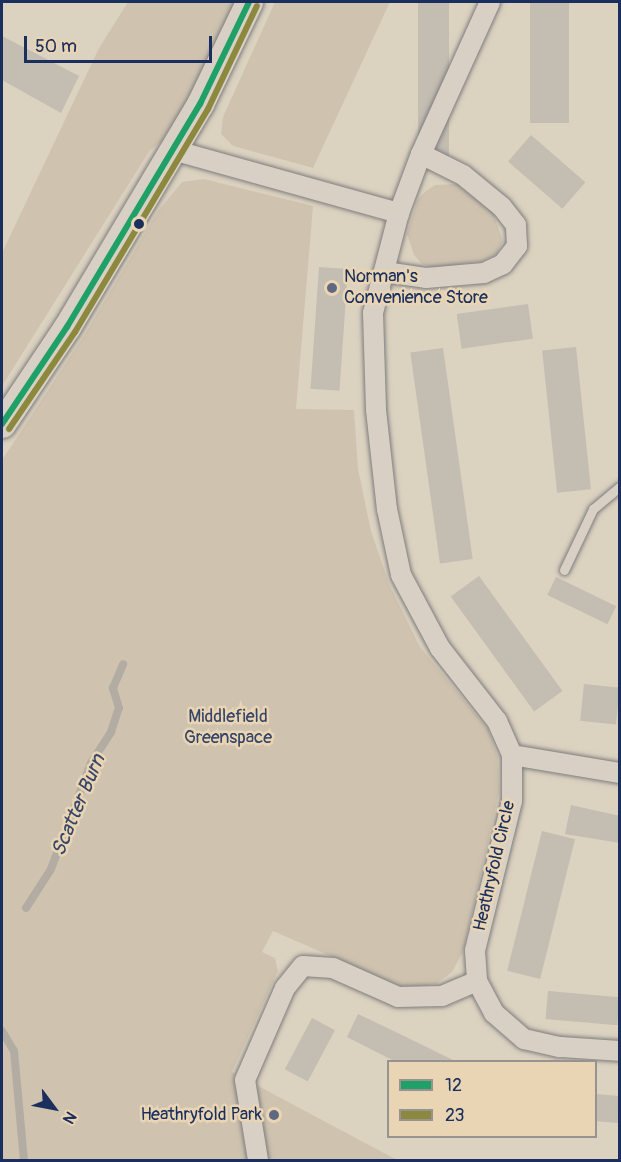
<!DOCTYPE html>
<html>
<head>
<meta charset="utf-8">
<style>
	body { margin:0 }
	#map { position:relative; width:621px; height:1162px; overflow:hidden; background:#dcd2c0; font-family:Pangolin,sans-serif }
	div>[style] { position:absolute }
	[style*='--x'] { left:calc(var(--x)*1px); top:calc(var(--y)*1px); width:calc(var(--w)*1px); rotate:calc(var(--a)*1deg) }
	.green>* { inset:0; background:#cfc3b0 }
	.stream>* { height:8px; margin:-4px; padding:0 4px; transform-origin:4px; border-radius:4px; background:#b3aca3 }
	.building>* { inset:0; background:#c3bdb2; transform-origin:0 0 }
	.roads { filter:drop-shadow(0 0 2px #7e7d7e) drop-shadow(0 0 2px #7e7d7e) }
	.lane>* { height:9px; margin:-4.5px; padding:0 4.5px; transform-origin:4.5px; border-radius:4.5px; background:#d8d0c4 }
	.street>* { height:20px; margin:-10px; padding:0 10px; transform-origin:10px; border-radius:10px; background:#d8d0c4 }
	.secondary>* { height:27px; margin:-13.5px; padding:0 13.5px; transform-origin:13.5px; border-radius:13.5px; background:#d8d0c4 }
	.bus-1>* { height:6px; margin:-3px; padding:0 3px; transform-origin:3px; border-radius:3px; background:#1ea067 }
	.bus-2>* { height:6px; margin:-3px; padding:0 3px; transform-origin:3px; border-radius:3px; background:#8c883d }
	.dots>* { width:16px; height:16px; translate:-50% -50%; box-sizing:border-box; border:3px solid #e9d5b3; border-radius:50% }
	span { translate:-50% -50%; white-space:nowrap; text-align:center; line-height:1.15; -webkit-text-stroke:5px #e9d5b3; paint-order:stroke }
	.poi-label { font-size:18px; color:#1b2f5e }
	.left { translate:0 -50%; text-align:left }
	.right { translate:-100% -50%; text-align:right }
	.park-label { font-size:18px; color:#354469 }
	.street-label { font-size:18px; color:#1b2f5e }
	.water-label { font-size:20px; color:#364569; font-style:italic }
	.frame { position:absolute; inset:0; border:3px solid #1b2f5e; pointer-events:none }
	.legend { position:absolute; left:387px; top:1060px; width:210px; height:78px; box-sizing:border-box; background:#e9d5b3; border:2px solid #979391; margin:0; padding:8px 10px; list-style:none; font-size:18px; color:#1b2f5e }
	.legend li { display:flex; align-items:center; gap:12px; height:30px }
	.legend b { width:30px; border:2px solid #979391 }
	.north { position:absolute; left:24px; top:1078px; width:60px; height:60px; -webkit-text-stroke:4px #e9d5b3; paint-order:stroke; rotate:122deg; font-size:16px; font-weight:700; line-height:24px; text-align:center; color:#1b2f5e }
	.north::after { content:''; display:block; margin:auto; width:21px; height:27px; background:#1b2f5e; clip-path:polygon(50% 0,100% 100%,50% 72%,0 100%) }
	.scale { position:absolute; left:24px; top:36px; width:188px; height:27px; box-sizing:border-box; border:3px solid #1b2f5e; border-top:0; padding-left:8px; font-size:18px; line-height:21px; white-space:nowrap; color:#1b2f5e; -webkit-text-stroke:4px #e9d5b3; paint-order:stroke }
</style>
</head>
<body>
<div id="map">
	<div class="green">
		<div style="clip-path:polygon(128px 2px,235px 2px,189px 98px,163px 141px,150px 150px,2px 386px,2px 253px,99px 48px)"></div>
		<div style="clip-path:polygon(275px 2px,390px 2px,313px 168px,233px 146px,221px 134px,223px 117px)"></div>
		<div style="clip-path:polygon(204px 179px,313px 206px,296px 409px,354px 410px,358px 469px,371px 531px,389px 584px,420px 647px,488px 729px,498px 757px,499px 793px,463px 952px,452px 972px,436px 984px,404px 988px,273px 931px,262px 952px,275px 958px,278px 971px,232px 1072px,397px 1160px,2px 1160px,2px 460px,85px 334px,158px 211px,182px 182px)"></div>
		<div style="clip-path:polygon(457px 184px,493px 213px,503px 241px,496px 254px,483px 261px,434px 268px,422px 264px,414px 255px,407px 234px,418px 199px,426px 191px,435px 185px)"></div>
	</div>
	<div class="stream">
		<div style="--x:26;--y:908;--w:46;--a:-57.3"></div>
		<div style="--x:51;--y:869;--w:113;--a:-69.3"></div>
		<div style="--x:91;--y:763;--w:37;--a:-57"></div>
		<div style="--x:111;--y:732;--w:25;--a:-72"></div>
		<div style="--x:119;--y:708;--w:21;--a:-107"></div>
		<div style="--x:113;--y:688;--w:26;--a:-67"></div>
		<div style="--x:2;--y:1031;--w:23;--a:59"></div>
		<div style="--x:14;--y:1051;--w:109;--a:84.8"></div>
	</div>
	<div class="building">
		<div style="left:418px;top:2px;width:31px;height:165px"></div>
		<div style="left:530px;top:2px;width:39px;height:121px"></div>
		<div style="clip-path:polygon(2px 36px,79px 76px,61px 113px,2px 80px)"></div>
		<div style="left:531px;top:135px;width:72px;height:35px;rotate:41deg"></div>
		<div style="left:319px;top:267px;width:29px;height:122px;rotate:4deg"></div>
		<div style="left:528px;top:304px;width:35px;height:72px;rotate:82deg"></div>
		<div style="left:576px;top:347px;width:143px;height:34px;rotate:84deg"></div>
		<div style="left:443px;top:348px;width:213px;height:33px;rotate:82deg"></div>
		<div style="left:479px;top:576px;width:142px;height:35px;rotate:54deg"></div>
		<div style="left:556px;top:577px;width:67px;height:20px;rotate:26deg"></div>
		<div style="left:584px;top:684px;width:36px;height:37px;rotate:6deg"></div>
		<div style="clip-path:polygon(571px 805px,620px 816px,620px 843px,565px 834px)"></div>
		<div style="left:542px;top:831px;width:34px;height:144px;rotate:14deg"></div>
		<div style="left:548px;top:991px;width:72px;height:28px;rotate:5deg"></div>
		<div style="clip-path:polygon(358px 1014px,404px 1036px,457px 1062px,396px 1062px,347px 1037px)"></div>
		<div style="left:312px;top:1018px;width:26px;height:58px;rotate:28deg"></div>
		<div style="left:596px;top:1094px;width:24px;height:27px;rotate:5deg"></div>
	</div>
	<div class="roads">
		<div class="lane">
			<div style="--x:564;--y:570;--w:68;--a:-64.6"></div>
			<div style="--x:593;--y:509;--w:35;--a:-40"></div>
		</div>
		<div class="street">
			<div style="--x:490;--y:2;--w:167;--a:114.4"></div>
			<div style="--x:421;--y:154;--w:63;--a:110.4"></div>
			<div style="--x:399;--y:213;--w:103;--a:104.6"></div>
			<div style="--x:373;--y:313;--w:97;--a:88.2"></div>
			<div style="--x:376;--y:410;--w:100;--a:83.7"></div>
			<div style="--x:387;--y:509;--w:67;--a:78"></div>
			<div style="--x:401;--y:575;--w:83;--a:61.9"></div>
			<div style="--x:440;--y:648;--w:93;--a:52"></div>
			<div style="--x:497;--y:721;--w:37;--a:66"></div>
			<div style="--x:512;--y:755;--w:46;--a:90"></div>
			<div style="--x:512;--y:801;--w:154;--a:103.9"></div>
			<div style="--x:475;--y:951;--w:30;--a:86"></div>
			<div style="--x:477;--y:981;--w:36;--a:62"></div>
			<div style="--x:494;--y:1013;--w:40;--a:41"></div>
			<div style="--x:524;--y:1039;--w:37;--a:13"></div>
			<div style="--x:560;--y:1047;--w:60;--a:3.8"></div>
			<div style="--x:173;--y:150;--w:235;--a:15.6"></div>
			<div style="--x:385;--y:272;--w:41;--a:8.3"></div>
			<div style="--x:426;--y:278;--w:58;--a:-4.9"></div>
			<div style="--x:484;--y:273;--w:21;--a:-25"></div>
			<div style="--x:503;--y:264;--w:23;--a:-52"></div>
			<div style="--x:517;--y:246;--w:21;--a:-93"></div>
			<div style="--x:516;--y:225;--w:23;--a:-128"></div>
			<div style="--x:502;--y:207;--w:50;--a:-140.6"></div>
			<div style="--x:463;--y:175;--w:47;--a:-153.4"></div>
			<div style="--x:512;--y:755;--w:109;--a:9.5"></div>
			<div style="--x:258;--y:1160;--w:81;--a:-99.2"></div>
			<div style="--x:245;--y:1080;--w:100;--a:-66.5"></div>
			<div style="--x:285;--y:988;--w:28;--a:-51"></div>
			<div style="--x:303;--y:966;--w:30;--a:4"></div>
			<div style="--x:333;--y:968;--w:71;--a:24"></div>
			<div style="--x:398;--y:997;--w:44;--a:-1.3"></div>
			<div style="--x:442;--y:996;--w:38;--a:-23"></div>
		</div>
		<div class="secondary">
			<div style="--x:2;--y:424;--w:117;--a:-56.2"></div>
			<div style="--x:67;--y:327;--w:260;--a:-59.2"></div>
			<div style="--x:200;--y:104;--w:113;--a:-64.3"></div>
		</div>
	</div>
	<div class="bus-1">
		<div style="--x:2;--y:424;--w:117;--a:-56.2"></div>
		<div style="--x:67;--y:327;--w:260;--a:-59.2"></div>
		<div style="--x:200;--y:104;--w:113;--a:-64.3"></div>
	</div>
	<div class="bus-2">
		<div style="--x:9;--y:429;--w:117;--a:-55.8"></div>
		<div style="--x:75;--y:332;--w:260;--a:-59.2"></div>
		<div style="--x:208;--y:109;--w:114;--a:-64.6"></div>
	</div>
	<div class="dots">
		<div style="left:139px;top:224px;background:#1b2f5e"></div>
		<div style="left:332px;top:288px;background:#5f6880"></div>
		<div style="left:274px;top:1115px;background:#5f6880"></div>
	</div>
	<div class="poi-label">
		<span class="left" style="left:344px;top:288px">Norman's<br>Convenience Store</span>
		<span class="right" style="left:262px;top:1115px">Heathryfold Park</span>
	</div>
	<div class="park-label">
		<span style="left:228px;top:728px">Middlefield<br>Greenspace</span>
	</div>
	<div class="street-label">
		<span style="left:495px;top:866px;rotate:-77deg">Heathryfold Circle</span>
	</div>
	<div class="water-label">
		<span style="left:78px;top:805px;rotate:-67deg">Scatter Burn</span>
	</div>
	<div class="frame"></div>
	<ul class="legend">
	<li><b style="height:8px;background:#1ea067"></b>12</li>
	<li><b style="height:8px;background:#8c883d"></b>23</li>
	</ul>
	<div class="north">N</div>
	<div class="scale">50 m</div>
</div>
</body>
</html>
